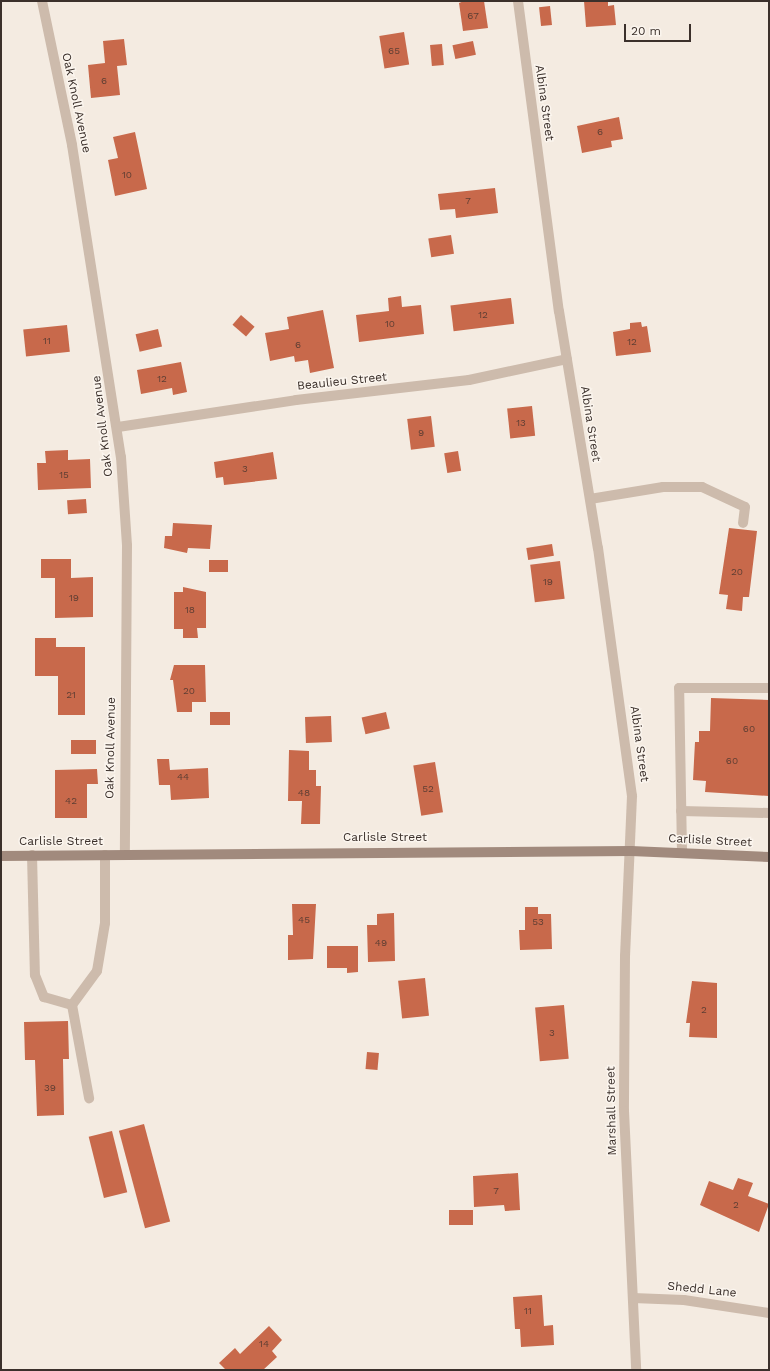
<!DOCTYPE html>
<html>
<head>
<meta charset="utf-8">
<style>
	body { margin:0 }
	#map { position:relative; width:770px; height:1371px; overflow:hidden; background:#f4ebe1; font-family:"Work Sans",sans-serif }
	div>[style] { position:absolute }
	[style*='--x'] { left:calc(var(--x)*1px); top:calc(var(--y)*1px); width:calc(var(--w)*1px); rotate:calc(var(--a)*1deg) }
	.building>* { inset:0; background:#c8694b; transform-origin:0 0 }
	.lane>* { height:10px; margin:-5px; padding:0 5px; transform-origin:5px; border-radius:5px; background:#cdbbac }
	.street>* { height:10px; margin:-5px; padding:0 5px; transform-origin:5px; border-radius:5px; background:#cdbbac }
	.secondary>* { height:10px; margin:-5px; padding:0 5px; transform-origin:5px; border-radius:5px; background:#a18a7d }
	span { translate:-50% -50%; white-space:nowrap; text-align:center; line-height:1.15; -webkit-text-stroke:3px #fbf5ee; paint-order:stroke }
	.number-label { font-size:10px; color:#5e3e33 }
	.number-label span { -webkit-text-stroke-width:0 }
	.street-label { font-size:12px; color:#3b302b }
	.frame { position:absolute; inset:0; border:2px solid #3b302b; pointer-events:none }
	.scale { position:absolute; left:624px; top:24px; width:67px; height:18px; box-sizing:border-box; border:2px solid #3b302b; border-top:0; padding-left:5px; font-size:12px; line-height:14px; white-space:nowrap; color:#3b302b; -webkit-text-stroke:3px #fbf5ee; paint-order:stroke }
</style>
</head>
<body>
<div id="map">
	<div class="building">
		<div style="clip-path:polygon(464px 1px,484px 1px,488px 28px,463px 31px,459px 3px)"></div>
		<div style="clip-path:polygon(584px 1px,608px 1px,608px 6px,614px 5px,616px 25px,586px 27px)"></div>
		<div style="left:550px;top:6px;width:19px;height:11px;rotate:84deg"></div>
		<div style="left:404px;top:32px;width:33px;height:25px;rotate:81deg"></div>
		<div style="clip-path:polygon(124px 39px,127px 65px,117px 66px,120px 95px,91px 98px,88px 65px,105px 63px,103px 41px)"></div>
		<div style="left:473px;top:41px;width:14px;height:21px;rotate:78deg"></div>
		<div style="left:442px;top:44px;width:21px;height:12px;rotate:85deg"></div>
		<div style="clip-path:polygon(619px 117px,623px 139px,611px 141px,612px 147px,582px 153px,577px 126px)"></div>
		<div style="clip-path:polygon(135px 132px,147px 189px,115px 196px,108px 160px,118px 158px,113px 137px)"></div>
		<div style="clip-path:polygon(495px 188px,498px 213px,456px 218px,455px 209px,440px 210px,438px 194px)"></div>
		<div style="left:451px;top:235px;width:19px;height:23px;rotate:81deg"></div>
		<div style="clip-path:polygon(401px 296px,402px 307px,421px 305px,424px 334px,359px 342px,356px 315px,389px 311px,388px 298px)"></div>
		<div style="left:511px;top:298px;width:26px;height:61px;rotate:83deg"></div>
		<div style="clip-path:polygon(323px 310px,334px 368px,310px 373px,308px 360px,295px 362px,294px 356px,270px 361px,265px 333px,289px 329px,287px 317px)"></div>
		<div style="left:241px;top:315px;width:18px;height:13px;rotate:41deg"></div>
		<div style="clip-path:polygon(641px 322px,642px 327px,647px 326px,651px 352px,616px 356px,613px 332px,630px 329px,630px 323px)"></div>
		<div style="left:67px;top:325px;width:27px;height:44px;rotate:84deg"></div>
		<div style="left:158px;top:329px;width:18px;height:23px;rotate:77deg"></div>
		<div style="clip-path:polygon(181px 362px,187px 392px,173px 395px,172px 388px,141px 394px,137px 370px)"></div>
		<div style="left:532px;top:406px;width:30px;height:25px;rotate:84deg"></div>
		<div style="left:431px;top:416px;width:31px;height:24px;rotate:83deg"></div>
		<div style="clip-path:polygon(68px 450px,68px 460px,90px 459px,91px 488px,38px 490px,37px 463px,46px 463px,45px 451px)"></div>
		<div style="left:458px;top:451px;width:20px;height:14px;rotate:81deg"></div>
		<div style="clip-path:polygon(273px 452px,277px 479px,224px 485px,223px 477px,216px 478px,214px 462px)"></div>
		<div style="left:86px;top:499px;width:14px;height:19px;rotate:86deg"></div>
		<div style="clip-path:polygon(173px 523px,212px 525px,210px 549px,188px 548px,187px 553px,164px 548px,165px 536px,172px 536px)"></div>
		<div style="clip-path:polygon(729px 528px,757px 531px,749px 597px,743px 597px,742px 611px,726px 609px,728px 595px,719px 594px)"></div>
		<div style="left:552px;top:544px;width:12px;height:26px;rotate:81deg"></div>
		<div style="clip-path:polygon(41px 559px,71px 559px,71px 578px,93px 577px,93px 617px,55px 618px,55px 578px,41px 578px)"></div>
		<div style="left:209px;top:560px;width:19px;height:12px"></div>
		<div style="left:560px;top:561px;width:38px;height:30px;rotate:83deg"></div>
		<div style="clip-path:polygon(183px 587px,206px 592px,206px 628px,197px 628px,198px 638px,183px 638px,183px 629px,174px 629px,174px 592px,183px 592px)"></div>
		<div style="clip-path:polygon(35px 638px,56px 638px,56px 647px,85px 647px,85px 715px,58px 715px,58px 676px,35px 676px)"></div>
		<div style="clip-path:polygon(174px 665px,205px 665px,206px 702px,192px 702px,192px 712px,177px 712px,173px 680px,170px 680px)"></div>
		<div style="clip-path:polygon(711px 698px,769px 700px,769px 796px,705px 792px,706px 781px,693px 780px,695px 742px,699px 742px,699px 731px,710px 731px)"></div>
		<div style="left:230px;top:712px;width:13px;height:20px;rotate:90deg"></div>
		<div style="left:386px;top:712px;width:17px;height:25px;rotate:77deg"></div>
		<div style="left:331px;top:716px;width:26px;height:26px;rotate:88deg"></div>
		<div style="left:71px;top:740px;width:25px;height:14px"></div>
		<div style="clip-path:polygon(289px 750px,309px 751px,309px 770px,316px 770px,316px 786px,321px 786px,320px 824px,301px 824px,302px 801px,288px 801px)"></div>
		<div style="clip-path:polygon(157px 759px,169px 759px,170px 770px,208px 768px,209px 798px,171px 800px,170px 785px,159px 785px)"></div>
		<div style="left:435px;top:762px;width:51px;height:22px;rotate:81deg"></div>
		<div style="clip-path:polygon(97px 769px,98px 784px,87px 784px,87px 818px,55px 818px,55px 770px)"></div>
		<div style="clip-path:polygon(292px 904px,316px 904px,313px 959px,288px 960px,288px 935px,293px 935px)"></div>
		<div style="clip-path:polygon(525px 907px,538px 907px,538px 914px,551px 914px,552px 949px,520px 950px,519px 930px,525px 930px)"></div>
		<div style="clip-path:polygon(394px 913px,395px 961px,368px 962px,367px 925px,377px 925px,377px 914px)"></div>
		<div style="clip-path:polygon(327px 946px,358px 946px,358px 972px,347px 973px,347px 968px,327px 968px)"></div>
		<div style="left:425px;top:978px;width:38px;height:27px;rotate:84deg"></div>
		<div style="clip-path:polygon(692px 981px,717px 983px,717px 1038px,689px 1037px,690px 1023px,686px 1023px)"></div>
		<div style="left:564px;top:1005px;width:54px;height:29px;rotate:85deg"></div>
		<div style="clip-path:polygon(68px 1021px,69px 1059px,63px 1059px,64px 1115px,37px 1116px,35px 1060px,25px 1060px,24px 1022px)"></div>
		<div style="left:367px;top:1052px;width:12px;height:17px;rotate:5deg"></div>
		<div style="left:144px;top:1124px;width:101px;height:26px;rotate:75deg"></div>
		<div style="left:112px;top:1131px;width:63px;height:24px;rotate:76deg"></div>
		<div style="clip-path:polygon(518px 1173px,520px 1210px,505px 1211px,504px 1205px,474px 1207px,473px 1176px)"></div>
		<div style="clip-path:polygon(738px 1178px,753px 1183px,748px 1196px,769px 1204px,759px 1232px,700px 1205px,709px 1181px,733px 1190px)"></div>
		<div style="left:473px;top:1210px;width:15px;height:24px;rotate:90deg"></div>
		<div style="clip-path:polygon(542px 1295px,544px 1326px,553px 1325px,554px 1345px,521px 1347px,520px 1329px,515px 1329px,513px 1297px)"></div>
		<div style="clip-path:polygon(269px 1326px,282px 1340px,272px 1351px,277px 1357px,263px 1370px,226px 1370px,219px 1363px,235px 1348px,240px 1354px)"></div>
	</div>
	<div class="lane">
		<div style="--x:590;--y:499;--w:74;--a:-9.3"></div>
		<div style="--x:663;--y:487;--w:39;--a:0"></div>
		<div style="--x:702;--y:487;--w:47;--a:24.9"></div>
		<div style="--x:745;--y:507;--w:16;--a:97"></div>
		<div style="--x:681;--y:811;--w:88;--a:1.3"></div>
		<div style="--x:682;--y:852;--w:164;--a:-91"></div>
		<div style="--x:679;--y:688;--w:90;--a:0"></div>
		<div style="--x:32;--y:855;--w:120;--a:88.6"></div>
		<div style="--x:35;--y:975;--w:24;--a:68"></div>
		<div style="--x:44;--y:997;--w:29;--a:16"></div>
		<div style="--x:72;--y:1005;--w:95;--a:79.6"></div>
		<div style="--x:72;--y:1005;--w:42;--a:-53.7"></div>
		<div style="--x:97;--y:971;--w:49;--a:-80.5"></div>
		<div style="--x:105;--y:923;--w:68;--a:-90"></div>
	</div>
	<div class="street">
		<div style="--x:42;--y:1;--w:147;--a:78.2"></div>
		<div style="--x:72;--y:145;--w:316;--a:81.1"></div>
		<div style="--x:121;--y:457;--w:89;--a:86.1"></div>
		<div style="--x:127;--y:546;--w:309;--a:90.4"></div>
		<div style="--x:518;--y:1;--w:313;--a:82.5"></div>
		<div style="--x:559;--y:311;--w:240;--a:80.7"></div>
		<div style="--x:598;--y:548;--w:250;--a:82.2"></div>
		<div style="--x:632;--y:796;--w:160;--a:92.5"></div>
		<div style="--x:625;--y:956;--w:155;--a:90.4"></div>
		<div style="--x:624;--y:1111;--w:259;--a:87.3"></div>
		<div style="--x:118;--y:427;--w:180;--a:-8.6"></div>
		<div style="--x:296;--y:400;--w:174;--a:-6.6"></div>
		<div style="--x:469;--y:380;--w:100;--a:-12.1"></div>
		<div style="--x:633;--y:1298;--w:51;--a:2.2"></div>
		<div style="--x:684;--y:1300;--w:86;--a:8.7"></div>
	</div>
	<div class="secondary">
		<div style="--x:1;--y:856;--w:630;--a:-0.45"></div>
		<div style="--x:631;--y:851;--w:138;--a:2.5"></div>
	</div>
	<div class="number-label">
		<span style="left:473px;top:16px">67</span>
		<span style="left:394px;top:51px">65</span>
		<span style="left:104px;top:81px">6</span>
		<span style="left:600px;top:132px">6</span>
		<span style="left:127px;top:175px">10</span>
		<span style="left:468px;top:201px">7</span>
		<span style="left:483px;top:315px">12</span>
		<span style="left:390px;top:324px">10</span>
		<span style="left:47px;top:341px">11</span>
		<span style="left:632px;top:342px">12</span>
		<span style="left:298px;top:345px">6</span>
		<span style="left:162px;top:379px">12</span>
		<span style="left:521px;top:423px">13</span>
		<span style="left:421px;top:433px">9</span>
		<span style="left:245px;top:469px">3</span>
		<span style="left:64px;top:475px">15</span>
		<span style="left:737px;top:572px">20</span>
		<span style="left:548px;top:582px">19</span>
		<span style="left:74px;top:598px">19</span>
		<span style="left:190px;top:610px">18</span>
		<span style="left:189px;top:691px">20</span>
		<span style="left:71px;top:695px">21</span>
		<span style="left:749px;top:729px">60</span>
		<span style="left:732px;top:761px">60</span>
		<span style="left:183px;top:777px">44</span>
		<span style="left:428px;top:789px">52</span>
		<span style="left:304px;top:793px">48</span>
		<span style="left:71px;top:801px">42</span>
		<span style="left:304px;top:920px">45</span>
		<span style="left:538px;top:922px">53</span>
		<span style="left:381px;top:943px">49</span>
		<span style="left:704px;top:1010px">2</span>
		<span style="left:552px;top:1033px">3</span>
		<span style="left:50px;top:1088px">39</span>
		<span style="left:496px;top:1191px">7</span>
		<span style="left:736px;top:1205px">2</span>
		<span style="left:528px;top:1311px">11</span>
		<span style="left:264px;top:1344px">14</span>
	</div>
	<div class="street-label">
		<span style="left:76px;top:103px;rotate:78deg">Oak Knoll Avenue</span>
		<span style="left:544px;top:103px;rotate:82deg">Albina Street</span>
		<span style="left:342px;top:382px;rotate:-6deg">Beaulieu Street</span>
		<span style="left:590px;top:424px;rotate:81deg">Albina Street</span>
		<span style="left:103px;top:426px;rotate:-97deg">Oak Knoll Avenue</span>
		<span style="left:639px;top:744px;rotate:82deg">Albina Street</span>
		<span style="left:111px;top:748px;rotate:-89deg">Oak Knoll Avenue</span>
		<span style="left:385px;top:838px">Carlisle Street</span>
		<span style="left:710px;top:841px;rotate:3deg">Carlisle Street</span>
		<span style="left:61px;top:842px">Carlisle Street</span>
		<span style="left:612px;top:1111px;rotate:-91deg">Marshall Street</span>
		<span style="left:702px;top:1290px;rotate:6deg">Shedd Lane</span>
	</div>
	<div class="frame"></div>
	<div class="scale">20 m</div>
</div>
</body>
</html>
